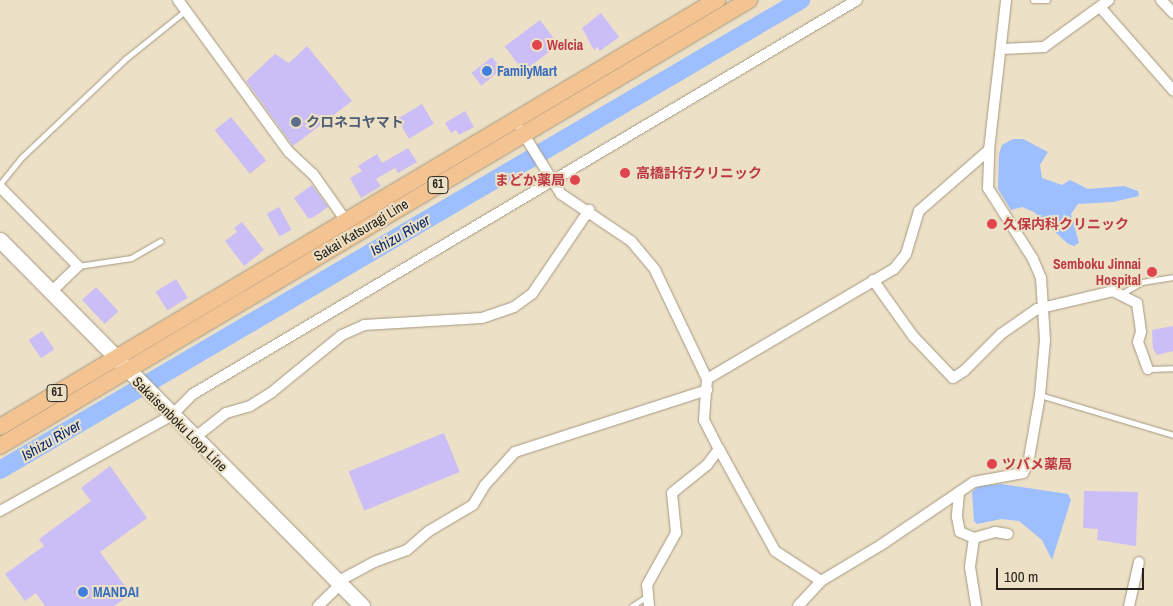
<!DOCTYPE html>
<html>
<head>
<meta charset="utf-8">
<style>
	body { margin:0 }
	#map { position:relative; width:1173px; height:606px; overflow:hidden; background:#ece0c6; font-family:"Archivo Narrow","Noto Sans JP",sans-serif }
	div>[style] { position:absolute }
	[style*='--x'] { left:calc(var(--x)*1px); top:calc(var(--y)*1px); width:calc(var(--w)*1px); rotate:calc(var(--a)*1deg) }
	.water>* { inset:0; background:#9dbfff }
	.river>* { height:18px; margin:-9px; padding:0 9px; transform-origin:9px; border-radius:9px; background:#9dbfff }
	.building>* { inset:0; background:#cbbdf5; transform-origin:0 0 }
	.roads { filter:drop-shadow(0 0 1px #a49981) drop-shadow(0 0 1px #a49981) }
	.lane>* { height:5px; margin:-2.5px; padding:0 2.5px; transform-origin:2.5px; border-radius:2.5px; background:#fff }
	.street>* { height:10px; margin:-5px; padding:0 5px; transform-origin:5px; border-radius:5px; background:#fff }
	.secondary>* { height:15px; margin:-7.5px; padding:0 7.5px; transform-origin:7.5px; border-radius:7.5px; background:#fff }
	.primary>* { height:16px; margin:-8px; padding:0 8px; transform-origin:8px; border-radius:8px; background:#f3c391 }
	.dots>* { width:14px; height:14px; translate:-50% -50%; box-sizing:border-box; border:2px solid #ece0c6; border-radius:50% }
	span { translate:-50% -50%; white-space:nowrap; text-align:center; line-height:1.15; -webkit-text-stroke:4px #ece0c6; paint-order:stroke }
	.shield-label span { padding:1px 4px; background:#ece0c6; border:1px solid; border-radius:4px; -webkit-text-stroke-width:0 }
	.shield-label { font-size:12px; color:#28231a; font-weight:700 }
	.health-label { font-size:14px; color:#be3a42; font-weight:700 }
	.left { translate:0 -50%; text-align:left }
	.right { translate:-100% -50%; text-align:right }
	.shop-label { font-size:14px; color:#366cbe; font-weight:700 }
	.service-label { font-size:14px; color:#4e5e75; font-weight:700 }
	.street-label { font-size:14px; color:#28231a }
	.water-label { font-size:15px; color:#06286e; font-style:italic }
	.scale { position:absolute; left:996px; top:568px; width:148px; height:22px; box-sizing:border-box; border:2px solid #28231a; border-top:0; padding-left:6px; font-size:15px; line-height:18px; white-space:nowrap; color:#28231a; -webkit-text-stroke:4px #ece0c6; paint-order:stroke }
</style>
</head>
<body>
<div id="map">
	<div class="water">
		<div style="clip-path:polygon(1013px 139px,1023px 139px,1048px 152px,1040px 165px,1042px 178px,1062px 185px,1070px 180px,1088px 189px,1124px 186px,1138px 191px,1139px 196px,1113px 202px,1078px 204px,1071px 214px,1079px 243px,1074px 246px,1068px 244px,1034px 212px,1022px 207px,1011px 210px,998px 189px,999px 154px,1002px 145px)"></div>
		<div style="clip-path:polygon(1001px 484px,1068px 494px,1071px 500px,1052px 560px,1042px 540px,1019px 521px,1002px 519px,977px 524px,974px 521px,972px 492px,979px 486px)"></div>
	</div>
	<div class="river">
		<div style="--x:0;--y:470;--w:929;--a:-30.4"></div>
	</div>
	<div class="building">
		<div style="clip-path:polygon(601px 13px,619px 37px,600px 51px,597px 47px,594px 50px,582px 28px)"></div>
		<div style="left:540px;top:20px;width:31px;height:44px;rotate:53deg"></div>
		<div style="clip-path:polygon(307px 46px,352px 101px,293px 146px,246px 81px,275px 54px,289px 63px)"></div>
		<div style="left:492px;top:57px;width:16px;height:26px;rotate:52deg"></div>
		<div style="left:422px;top:104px;width:23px;height:29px;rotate:59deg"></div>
		<div style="clip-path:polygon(465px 111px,474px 127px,459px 135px,456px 130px,451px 133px,445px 123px)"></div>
		<div style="left:231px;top:117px;width:56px;height:21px;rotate:51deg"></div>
		<div style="clip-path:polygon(408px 148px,417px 162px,398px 173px,395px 168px,376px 179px,381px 186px,361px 198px,350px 178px,362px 171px,358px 166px,377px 154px,382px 163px)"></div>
		<div style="clip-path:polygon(312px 185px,328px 207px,312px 218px,308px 218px,294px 198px)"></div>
		<div style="left:279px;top:207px;width:26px;height:14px;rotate:61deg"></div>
		<div style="clip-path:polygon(242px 222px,264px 250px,244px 266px,225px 241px,237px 232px,234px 228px)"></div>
		<div style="left:176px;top:279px;width:22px;height:24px;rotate:58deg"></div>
		<div style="left:96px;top:287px;width:33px;height:19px;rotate:47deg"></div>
		<div style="clip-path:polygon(1173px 326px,1173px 351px,1157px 355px,1153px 349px,1152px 330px)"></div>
		<div style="left:42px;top:331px;width:22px;height:16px;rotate:56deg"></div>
		<div style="left:444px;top:433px;width:42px;height:103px;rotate:68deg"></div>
		<div style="clip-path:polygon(110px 466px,147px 518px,100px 552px,131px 594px,114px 606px,45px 606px,36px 593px,25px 601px,5px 574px,44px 546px,39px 539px,91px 501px,81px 488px)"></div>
		<div style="clip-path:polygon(1084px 491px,1138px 492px,1136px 546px,1097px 540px,1098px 529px,1083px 528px)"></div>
	</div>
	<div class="roads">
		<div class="lane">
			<div style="--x:1033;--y:0;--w:14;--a:0"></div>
			<div style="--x:0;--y:184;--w:36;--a:-51"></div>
			<div style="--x:23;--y:156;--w:139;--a:-43.5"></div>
			<div style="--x:124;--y:60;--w:78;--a:-38.8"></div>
			<div style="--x:78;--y:266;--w:54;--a:-8.6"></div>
			<div style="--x:131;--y:258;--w:34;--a:-30"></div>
			<div style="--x:1121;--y:294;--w:24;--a:-30"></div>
			<div style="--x:1142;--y:282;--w:31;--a:-9"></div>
			<div style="--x:1148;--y:369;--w:25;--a:-2"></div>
			<div style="--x:1040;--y:395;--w:139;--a:16.7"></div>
			<div style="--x:632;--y:606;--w:17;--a:-33"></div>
		</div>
		<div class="street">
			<div style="--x:178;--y:0;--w:188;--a:53.9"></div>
			<div style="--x:289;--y:152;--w:33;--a:43"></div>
			<div style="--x:313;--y:174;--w:57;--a:54.9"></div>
			<div style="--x:1161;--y:0;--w:18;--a:47"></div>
			<div style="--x:1100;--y:7;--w:111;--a:48.7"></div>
			<div style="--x:1002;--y:49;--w:42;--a:-2.7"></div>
			<div style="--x:1044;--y:47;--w:80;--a:-35.9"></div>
			<div style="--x:521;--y:130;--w:75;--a:58"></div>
			<div style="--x:561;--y:194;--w:84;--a:33.9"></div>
			<div style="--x:631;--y:241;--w:38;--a:50"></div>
			<div style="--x:655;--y:270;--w:121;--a:64.5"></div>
			<div style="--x:707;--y:379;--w:41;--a:94.2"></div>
			<div style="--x:704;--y:420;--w:33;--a:63"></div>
			<div style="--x:719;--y:449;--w:116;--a:61.2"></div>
			<div style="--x:775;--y:551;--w:55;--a:33.1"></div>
			<div style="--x:0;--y:187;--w:111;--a:45.4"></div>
			<div style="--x:78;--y:266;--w:37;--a:136"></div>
			<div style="--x:873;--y:280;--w:69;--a:54.5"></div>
			<div style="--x:913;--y:336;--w:58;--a:46.4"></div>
			<div style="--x:953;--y:378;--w:13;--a:-32"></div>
			<div style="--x:964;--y:371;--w:52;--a:-45"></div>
			<div style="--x:1001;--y:334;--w:44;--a:-34.8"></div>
			<div style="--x:1037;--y:309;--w:78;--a:-13.3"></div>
			<div style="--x:1113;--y:291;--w:27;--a:27"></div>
			<div style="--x:1137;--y:303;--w:29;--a:82"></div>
			<div style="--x:1141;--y:332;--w:10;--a:107"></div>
			<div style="--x:1138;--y:342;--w:29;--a:70"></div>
			<div style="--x:707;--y:379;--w:217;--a:-30.5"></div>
			<div style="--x:894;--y:269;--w:19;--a:-51"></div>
			<div style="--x:906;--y:254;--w:45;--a:-73.2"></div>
			<div style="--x:919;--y:211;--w:93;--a:-41.1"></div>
			<div style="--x:193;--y:439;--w:42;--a:-38.2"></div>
			<div style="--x:226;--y:413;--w:25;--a:-16"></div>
			<div style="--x:250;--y:406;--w:26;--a:-32"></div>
			<div style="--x:272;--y:392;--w:90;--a:-39.2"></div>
			<div style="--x:342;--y:335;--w:24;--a:-24"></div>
			<div style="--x:364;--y:325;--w:118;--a:-3.4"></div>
			<div style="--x:482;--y:318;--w:34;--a:-19"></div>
			<div style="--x:514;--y:307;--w:22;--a:-36"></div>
			<div style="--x:532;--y:294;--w:102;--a:-55.8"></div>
			<div style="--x:959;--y:492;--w:25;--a:95"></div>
			<div style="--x:957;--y:517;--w:15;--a:79"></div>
			<div style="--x:960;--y:532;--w:15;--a:23"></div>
			<div style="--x:974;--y:538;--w:22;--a:-16"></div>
			<div style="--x:995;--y:532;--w:13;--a:9"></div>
			<div style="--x:0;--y:511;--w:196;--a:-29.1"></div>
			<div style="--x:171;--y:416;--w:31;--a:-45"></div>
			<div style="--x:193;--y:394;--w:772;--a:-30.68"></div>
			<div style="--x:974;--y:538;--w:29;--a:98"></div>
			<div style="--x:970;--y:567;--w:39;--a:81"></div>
			<div style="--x:337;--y:582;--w:42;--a:-28.4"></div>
			<div style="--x:374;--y:562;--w:35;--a:-20"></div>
			<div style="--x:407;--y:550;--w:29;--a:-41"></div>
			<div style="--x:429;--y:531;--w:51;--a:-30.6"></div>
			<div style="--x:473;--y:505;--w:23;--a:-59"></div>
			<div style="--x:485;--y:485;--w:45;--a:-47.7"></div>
			<div style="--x:515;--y:452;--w:202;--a:-17.9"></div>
			<div style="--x:318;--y:606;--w:30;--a:-44"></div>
			<div style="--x:649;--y:606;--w:21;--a:-95"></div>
			<div style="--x:647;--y:585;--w:60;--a:-60.9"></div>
			<div style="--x:676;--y:533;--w:40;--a:-95.7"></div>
			<div style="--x:672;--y:493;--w:45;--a:-38.7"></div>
			<div style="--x:707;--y:465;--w:20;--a:-53"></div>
			<div style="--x:798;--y:606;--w:34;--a:-47"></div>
			<div style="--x:821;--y:581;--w:70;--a:-31"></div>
			<div style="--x:881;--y:545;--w:112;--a:-34.1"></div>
			<div style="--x:974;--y:482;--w:50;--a:-10.4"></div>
			<div style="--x:1023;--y:473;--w:10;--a:-61"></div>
			<div style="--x:1028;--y:464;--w:70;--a:-80.1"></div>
			<div style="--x:1040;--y:395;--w:55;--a:-84.8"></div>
			<div style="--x:1045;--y:340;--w:62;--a:-93.7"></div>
			<div style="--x:1041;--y:278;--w:21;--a:-113"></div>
			<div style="--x:1033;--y:259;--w:84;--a:-122.4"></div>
			<div style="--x:988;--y:188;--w:38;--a:-88"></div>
			<div style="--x:989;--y:150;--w:151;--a:-83.5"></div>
			<div style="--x:1129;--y:606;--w:45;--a:-77.2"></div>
		</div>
		<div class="secondary">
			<div style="--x:0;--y:240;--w:515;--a:45.31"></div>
		</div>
		<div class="primary">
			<div style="--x:0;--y:427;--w:835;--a:-30.78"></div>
			<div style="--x:0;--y:446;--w:872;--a:-30.77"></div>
		</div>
	</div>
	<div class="dots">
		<div style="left:537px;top:45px;background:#e0444e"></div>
		<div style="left:487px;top:71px;background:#3f7fe0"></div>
		<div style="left:296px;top:122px;background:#5c6f8a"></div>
		<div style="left:625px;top:173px;background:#e0444e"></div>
		<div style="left:575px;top:180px;background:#e0444e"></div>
		<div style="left:992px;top:224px;background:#e0444e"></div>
		<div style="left:1152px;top:272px;background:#e0444e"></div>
		<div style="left:992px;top:464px;background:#e0444e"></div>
		<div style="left:83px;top:592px;background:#3f7fe0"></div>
	</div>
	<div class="shield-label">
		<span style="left:438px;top:185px">61</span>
		<span style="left:57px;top:393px">61</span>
	</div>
	<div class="health-label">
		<span class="left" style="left:547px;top:45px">Welcia</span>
		<span class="left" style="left:636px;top:173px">高橋計行クリニック</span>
		<span class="right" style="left:565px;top:180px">まどか薬局</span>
		<span class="left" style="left:1003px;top:224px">久保内科クリニック</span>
		<span class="right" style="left:1141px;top:272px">Semboku Jinnai<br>Hospital</span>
		<span class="left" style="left:1002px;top:464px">ツバメ薬局</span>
	</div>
	<div class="shop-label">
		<span class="left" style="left:497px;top:71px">FamilyMart</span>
		<span class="left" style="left:93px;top:592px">MANDAI</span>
	</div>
	<div class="service-label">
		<span class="left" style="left:306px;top:122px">クロネコヤマト</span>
	</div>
	<div class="street-label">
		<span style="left:361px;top:230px;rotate:-31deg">Sakai Katsuragi Line</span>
		<span style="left:180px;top:424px;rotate:45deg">Sakaisenboku Loop Line</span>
	</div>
	<div class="water-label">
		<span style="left:400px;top:235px;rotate:-30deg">Ishizu River</span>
		<span style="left:51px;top:440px;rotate:-30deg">Ishizu River</span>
	</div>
	<div class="scale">100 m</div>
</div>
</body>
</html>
